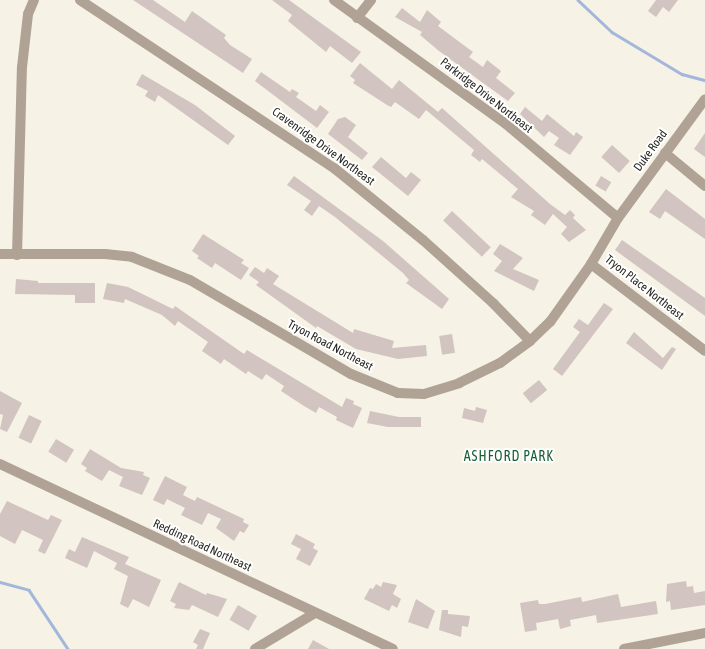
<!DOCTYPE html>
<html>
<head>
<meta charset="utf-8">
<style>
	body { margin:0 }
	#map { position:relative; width:705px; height:649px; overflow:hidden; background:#f6f2e6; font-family:"Asap Condensed",sans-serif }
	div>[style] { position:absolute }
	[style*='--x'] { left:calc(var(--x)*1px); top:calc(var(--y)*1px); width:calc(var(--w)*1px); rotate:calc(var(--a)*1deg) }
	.stream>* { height:2.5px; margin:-1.25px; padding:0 1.25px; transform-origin:1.25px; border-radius:1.25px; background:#a4b6d9 }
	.building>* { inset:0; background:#d2c4c0; transform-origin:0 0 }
	.minor>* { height:10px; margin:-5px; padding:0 5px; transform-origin:5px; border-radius:5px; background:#b0a395 }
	span { translate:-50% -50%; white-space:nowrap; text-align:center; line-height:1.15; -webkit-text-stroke:4px #fff; paint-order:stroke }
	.street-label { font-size:12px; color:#282722 }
	.neighbourhood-label { font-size:14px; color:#185f33; letter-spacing:1px }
</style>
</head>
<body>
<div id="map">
	<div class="stream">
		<div style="--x:578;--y:0;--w:47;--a:43.3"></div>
		<div style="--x:612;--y:32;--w:82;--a:31"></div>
		<div style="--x:682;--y:74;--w:24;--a:15"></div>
		<div style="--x:0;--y:582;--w:30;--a:15"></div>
		<div style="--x:29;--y:590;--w:71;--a:56.5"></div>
	</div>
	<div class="building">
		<div style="clip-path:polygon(133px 0,153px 0,185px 22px,192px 11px,226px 35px,224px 38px,230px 45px,252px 59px,243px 73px)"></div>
		<div style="clip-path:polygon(272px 0,289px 0,361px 52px,352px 63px,330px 46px,326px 52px,288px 21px,292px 15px)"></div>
		<div style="clip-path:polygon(656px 0,678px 0,669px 12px,663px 7px,656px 17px,648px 11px)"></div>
		<div style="clip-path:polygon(402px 8px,420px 22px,427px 10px,441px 22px,438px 26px,473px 52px,469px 57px,483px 67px,487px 60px,501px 71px,496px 78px,515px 93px,508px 101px,439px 51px,420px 35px,422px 32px,395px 17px)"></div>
		<div style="clip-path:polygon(360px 63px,392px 89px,399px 80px,438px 112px,442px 108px,550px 204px,565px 215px,570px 210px,575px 215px,573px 218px,586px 230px,569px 242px,561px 234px,567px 227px,553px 214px,545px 225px,531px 215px,534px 211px,511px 197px,518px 189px,482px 159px,480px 162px,471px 155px,474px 150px,426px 110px,419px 119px,395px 102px,391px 107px,387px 105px,353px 83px,355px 80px,350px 76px)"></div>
		<div style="clip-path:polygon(261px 72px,290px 92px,292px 89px,299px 93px,296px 97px,316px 111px,320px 105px,329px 112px,317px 128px,255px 81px)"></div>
		<div style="clip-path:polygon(142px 74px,195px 105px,235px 136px,228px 145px,158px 95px,155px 102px,145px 96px,148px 91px,136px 85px)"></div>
		<div style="clip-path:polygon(525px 107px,542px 121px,547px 114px,574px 136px,576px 132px,583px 137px,570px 155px,554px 145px,559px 138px,549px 131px,544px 137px,520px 114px)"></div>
		<div style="clip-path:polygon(345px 117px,356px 125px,348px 137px,368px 153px,362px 160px,328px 134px,338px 119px)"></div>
		<div style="clip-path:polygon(705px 133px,705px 157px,694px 149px)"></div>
		<div style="left:612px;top:145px;width:24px;height:16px;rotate:42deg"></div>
		<div style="clip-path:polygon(381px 157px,406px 178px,411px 172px,421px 180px,408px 196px,372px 167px)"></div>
		<div style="clip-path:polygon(294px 176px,383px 241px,449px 299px,442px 309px,406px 283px,409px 280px,403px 273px,335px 217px,319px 206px,312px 216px,304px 210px,311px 201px,287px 185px)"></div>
		<div style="left:601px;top:176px;width:12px;height:11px;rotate:31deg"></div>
		<div style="clip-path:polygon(666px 189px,705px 219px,705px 239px,665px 211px,660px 219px,649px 212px)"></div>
		<div style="left:452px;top:211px;width:53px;height:13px;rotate:43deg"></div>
		<div style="clip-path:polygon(203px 234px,244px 260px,241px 263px,249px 268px,241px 280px,215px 263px,212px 268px,197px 258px,199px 256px,192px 251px)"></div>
		<div style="clip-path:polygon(622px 240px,705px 298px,705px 316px,615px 250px)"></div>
		<div style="clip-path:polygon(500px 244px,523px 258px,513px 269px,539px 280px,534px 291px,494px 271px,502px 261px,493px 254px)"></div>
		<div style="clip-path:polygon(255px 267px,264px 273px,267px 268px,279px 276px,273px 284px,353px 333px,354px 329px,394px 341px,392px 348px,426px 345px,427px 356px,398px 359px,356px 349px,317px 326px,316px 328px,256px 285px,259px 282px,249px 275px)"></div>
		<div style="clip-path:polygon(16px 279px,38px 281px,38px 283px,95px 283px,95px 303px,75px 303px,75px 295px,15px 294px)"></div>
		<div style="clip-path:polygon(107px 283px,128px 287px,173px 309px,175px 306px,244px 354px,247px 350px,342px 407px,346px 398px,354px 401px,353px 404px,362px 408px,353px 428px,336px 420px,337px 417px,319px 407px,316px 413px,304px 406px,281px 391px,284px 386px,266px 374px,262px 380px,248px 371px,246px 374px,224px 359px,221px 364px,202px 351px,208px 342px,178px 321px,175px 326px,162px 315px,125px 299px,124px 303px,103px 299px)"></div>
		<div style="clip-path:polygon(604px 303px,613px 309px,562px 376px,553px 369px,580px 332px,573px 327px,579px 319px,588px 325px)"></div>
		<div style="clip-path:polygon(634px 332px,663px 358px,672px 347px,676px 349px,662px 370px,626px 343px)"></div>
		<div style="left:452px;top:334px;width:19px;height:13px;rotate:81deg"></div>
		<div style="left:539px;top:380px;width:13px;height:21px;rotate:51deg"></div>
		<div style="clip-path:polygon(0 391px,22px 403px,7px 432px,0 429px,3px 415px,0 414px)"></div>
		<div style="clip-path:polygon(476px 407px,487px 410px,483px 423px,462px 418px,464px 408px,475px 411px)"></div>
		<div style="clip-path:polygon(370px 411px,399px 417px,421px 417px,421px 427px,388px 427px,367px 423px)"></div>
		<div style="left:29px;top:415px;width:14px;height:25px;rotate:25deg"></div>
		<div style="left:56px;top:439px;width:21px;height:15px;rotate:31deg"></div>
		<div style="clip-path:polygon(90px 449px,121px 468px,144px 472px,143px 475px,150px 478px,142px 495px,119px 486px,123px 477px,109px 470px,102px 481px,85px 471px,87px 468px,81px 464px)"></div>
		<div style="clip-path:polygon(165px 476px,187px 487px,183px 495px,195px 501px,197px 497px,244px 519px,243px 522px,249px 525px,244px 533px,240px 531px,234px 541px,216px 528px,221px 519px,208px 513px,202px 525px,181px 515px,185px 508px,167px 499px,164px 505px,153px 500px)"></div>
		<div style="clip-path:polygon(7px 501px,48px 520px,51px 515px,62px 520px,45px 554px,38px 551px,43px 540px,22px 530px,15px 544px,0 536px,0 514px)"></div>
		<div style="clip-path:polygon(296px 534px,315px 544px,313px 548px,318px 551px,310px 566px,296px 559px,301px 549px,291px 544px)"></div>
		<div style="clip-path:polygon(82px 537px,129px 557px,125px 564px,161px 580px,149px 607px,133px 599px,128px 608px,120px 604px,128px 576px,114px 569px,117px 563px,94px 551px,87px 568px,65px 558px,69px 549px,75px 552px)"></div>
		<div style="clip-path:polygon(686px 581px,687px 587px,693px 586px,694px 593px,705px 591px,705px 605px,671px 610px,670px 601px,666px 602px,667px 584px)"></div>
		<div style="clip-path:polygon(179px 582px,206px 595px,207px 593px,227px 599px,218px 617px,192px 605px,189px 610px,174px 608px,176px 604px,170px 601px)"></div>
		<div style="clip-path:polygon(383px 582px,397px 585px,393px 594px,401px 599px,397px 608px,392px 605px,389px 611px,364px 599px,370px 588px,373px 589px,376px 584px,381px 587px)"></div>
		<div style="clip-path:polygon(618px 594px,621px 607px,656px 601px,658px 614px,597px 623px,596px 615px,570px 620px,571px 626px,560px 629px,558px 619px,536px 623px,537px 630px,525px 632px,520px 603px,538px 600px,539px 604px,545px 604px,581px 597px,582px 602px)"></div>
		<div style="clip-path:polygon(416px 599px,435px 611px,428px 629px,408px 622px)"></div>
		<div style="left:238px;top:605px;width:22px;height:17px;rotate:30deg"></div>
		<div style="clip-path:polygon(442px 610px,448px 610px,448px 614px,470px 616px,468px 627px,462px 626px,461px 637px,439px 630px)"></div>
		<div style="clip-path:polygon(200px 629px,210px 633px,203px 649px,196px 649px,198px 645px,193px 642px)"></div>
		<div style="clip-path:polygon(313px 640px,329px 649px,308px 649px)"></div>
	</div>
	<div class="minor">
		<div style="--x:80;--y:0;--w:305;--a:33.5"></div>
		<div style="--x:334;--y:168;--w:114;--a:39"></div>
		<div style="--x:423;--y:240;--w:94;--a:42"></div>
		<div style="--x:493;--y:303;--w:53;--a:45.8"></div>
		<div style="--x:334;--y:0;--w:212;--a:35.8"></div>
		<div style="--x:506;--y:124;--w:146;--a:40"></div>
		<div style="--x:357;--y:18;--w:23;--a:-52"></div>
		<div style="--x:665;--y:153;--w:52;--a:39.5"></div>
		<div style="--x:0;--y:254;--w:105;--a:0"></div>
		<div style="--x:105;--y:254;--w:27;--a:6"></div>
		<div style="--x:132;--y:257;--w:62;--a:21.6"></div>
		<div style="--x:190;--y:280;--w:186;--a:30.3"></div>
		<div style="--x:351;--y:374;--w:51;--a:22"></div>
		<div style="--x:398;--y:393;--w:26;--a:2"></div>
		<div style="--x:424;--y:394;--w:37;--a:-17"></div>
		<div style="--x:459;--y:383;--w:46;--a:-26"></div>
		<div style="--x:500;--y:363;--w:37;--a:-36"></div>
		<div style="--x:530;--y:341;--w:28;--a:-44"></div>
		<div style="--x:550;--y:322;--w:71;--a:-54.7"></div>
		<div style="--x:591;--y:264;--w:53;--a:-59.6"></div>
		<div style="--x:618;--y:218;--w:147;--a:-53.8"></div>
		<div style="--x:17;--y:255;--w:188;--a:-88.5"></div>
		<div style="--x:22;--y:67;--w:53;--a:-83.5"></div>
		<div style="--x:28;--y:14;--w:15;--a:-67"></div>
		<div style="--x:591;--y:264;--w:143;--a:37.3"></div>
		<div style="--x:0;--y:464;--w:434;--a:25.2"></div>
		<div style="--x:255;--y:649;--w:70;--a:-31"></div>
		<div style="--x:624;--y:649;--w:83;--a:-11.2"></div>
	</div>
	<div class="street-label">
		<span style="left:486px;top:96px;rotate:38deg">Parkridge Drive Northeast</span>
		<span style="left:323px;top:147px;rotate:36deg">Cravenridge Drive Northeast</span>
		<span style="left:651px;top:151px;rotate:-54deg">Duke Road</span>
		<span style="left:644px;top:288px;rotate:38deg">Tryon Place Northeast</span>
		<span style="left:330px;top:346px;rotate:28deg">Tryon Road Northeast</span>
		<span style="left:202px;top:546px;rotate:25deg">Redding Road Northeast</span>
	</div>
	<div class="neighbourhood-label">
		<span style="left:509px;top:456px">ASHFORD PARK</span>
	</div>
</div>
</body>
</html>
